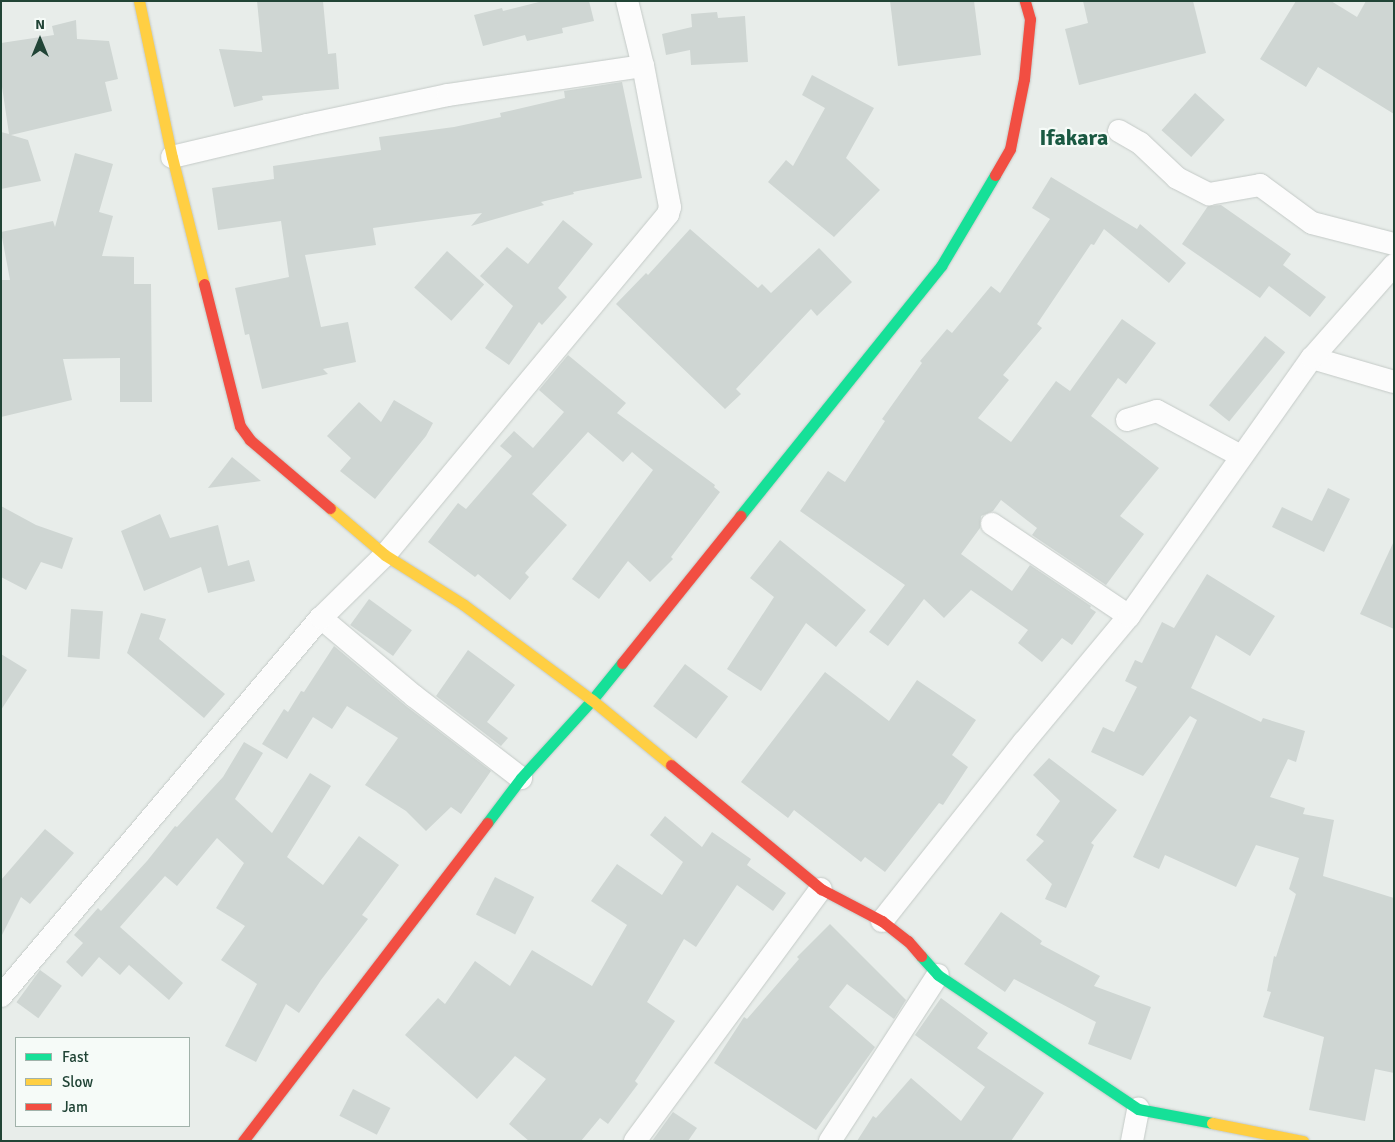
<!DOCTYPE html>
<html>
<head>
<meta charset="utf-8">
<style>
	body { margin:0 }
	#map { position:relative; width:1395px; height:1142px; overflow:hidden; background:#e8edea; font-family:Signika,sans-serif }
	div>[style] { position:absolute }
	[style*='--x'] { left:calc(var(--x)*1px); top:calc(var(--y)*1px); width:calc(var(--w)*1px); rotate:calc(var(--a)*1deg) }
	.building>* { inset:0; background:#cfd6d3; transform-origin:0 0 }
	.roads { filter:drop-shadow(0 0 1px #c4cac7) drop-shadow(0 0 1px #c4cac7) }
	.street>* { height:22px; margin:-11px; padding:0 11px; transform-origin:11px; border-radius:11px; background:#fcfcfc }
	.fast>* { height:11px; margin:-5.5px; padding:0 5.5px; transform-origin:5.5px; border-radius:5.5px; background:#16e098 }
	.slow>* { height:11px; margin:-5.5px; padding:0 5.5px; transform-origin:5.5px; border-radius:5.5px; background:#ffcf43 }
	.jam>* { height:11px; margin:-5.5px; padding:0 5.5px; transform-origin:5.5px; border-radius:5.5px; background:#f24e42 }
	span { translate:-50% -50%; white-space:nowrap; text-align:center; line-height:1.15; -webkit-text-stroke:4.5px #f6fbf8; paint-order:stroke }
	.town-label { font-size:22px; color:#1a5942; font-weight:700 }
	.frame { position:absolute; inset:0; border:2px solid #214436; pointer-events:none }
	.legend { position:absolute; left:15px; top:1037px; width:175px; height:90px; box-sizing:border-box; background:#f6fbf8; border:1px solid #a1b2aa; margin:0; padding:6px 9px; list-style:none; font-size:15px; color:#214436 }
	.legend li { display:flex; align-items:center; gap:10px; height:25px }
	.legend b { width:25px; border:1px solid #a1b2aa }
	.north { position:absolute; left:15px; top:15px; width:50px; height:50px; -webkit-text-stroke:4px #f6fbf8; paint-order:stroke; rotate:0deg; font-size:14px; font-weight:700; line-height:20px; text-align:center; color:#214436 }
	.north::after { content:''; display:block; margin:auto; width:18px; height:22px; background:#214436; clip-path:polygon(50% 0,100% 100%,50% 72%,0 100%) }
</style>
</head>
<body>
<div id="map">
	<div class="building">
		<div style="clip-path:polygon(257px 1px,323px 1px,328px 54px,336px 53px,339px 89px,262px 96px,263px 100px,234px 107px,219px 49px,262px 52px)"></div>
		<div style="clip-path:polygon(543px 1px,589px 1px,594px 21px,562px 28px,563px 33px,527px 41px,525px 35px,483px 46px,474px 15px,502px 8px,503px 11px)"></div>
		<div style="clip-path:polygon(890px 1px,974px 1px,981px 55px,898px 66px)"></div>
		<div style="clip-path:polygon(1083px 1px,1193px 1px,1206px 53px,1079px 85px,1065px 29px,1088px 23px)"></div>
		<div style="clip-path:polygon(1296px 1px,1331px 1px,1357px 17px,1366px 1px,1394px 1px,1394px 114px,1318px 67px,1306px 87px,1260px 59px)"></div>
		<div style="clip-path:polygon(717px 12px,718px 18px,745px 16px,748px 62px,691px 65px,690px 50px,666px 55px,662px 34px,692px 27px,691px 14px)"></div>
		<div style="clip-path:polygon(76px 20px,77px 39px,109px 41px,118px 79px,105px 82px,112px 111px,11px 135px,28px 140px,41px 181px,1px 189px,1px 132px,9px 134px,1px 80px,1px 43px,54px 35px,52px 26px)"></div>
		<div style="clip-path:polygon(812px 75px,874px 108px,846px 158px,880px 190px,834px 237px,768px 182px,786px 160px,793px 166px,825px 108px,802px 95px)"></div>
		<div style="clip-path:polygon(622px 82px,642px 178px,573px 192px,574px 194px,541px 202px,544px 205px,471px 226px,482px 213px,373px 228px,376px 245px,305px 255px,321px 327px,348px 322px,356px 362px,323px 369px,328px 374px,262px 389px,249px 334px,245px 335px,235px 288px,289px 277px,281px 221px,218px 230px,212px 188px,274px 179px,273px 166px,381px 150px,379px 137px,454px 127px,501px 117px,500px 113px,565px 98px,564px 91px)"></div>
		<div style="left:1195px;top:93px;width:40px;height:50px;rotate:42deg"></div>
		<div style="clip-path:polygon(75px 153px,113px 164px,99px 212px,113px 216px,102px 256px,134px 257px,134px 284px,151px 284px,152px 402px,120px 402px,120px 358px,63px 359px,72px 400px,1px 417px,1px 280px,10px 280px,1px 232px,53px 221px,55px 227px)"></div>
		<div style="clip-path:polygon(1051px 177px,1137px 229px,1140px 224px,1186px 263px,1169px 283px,1104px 229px,1094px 245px,1091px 244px,1037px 324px,1042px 328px,1003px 375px,1009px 380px,978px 418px,1011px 442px,1056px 381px,1070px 391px,1122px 319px,1156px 343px,1126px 384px,1118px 378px,1091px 416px,1159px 468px,1120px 516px,1144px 534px,1106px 585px,1032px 535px,1037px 528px,1001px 500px,993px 511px,981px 516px,980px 528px,961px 554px,1012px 591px,1030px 565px,1091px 606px,1090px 608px,1096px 612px,1072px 645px,1062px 638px,1042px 662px,1018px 643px,1028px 630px,971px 590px,944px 618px,924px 599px,888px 646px,869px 632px,905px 585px,800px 511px,828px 471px,845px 482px,885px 421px,882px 419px,922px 363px,920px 361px,947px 329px,952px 333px,991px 286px,1000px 293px,1050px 219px,1032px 208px)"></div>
		<div style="clip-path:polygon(1221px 205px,1291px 254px,1283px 265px,1326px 297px,1310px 317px,1269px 286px,1260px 298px,1182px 244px,1208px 206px)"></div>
		<div style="clip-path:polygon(563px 220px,593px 244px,558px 288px,567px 297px,542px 325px,539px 322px,509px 365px,485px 348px,513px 306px,480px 276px,507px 247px,528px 264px)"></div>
		<div style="clip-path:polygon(690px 229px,758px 288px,762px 284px,771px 293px,819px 248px,852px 282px,817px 316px,811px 309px,736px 389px,741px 394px,725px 409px,616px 304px,646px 273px,648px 275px)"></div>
		<div style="left:447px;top:251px;width:50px;height:49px;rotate:42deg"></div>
		<div style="left:1265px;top:336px;width:26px;height:89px;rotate:39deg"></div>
		<div style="clip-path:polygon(568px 355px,626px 403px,617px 413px,715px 485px,714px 487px,720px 492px,671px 557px,673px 559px,650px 582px,628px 561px,599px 599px,572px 579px,653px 470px,632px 452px,623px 462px,588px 432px,532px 494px,567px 525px,525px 573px,529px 577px,510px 600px,478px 574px,475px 577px,428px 542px,458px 503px,466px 509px,512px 456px,500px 446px,514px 431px,533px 448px,564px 412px,539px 390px)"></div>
		<div style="clip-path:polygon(394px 400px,433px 423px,426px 436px,375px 499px,340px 471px,351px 458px,327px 436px,359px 402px,381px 422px)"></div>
		<div style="clip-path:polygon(232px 457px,261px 481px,208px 488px)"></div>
		<div style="clip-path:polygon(1328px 488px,1350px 499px,1324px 552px,1272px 527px,1282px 507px,1312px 521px)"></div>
		<div style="clip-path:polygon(1px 506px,36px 525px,73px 538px,62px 569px,41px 562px,26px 590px,1px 577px)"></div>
		<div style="clip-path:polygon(160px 514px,170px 538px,218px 525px,228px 566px,249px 560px,255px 581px,208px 593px,201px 567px,144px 591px,121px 531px)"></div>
		<div style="clip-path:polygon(780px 540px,866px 610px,836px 647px,806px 623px,761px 691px,727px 669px,774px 597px,750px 578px)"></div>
		<div style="clip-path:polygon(1394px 541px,1394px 629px,1360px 614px)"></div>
		<div style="clip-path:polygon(1207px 574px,1275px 616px,1250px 656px,1216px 635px,1191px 688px,1261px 722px,1263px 718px,1305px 731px,1296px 762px,1288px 759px,1270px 797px,1305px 808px,1303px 814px,1334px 820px,1323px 876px,1394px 898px,1394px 1073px,1375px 1069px,1365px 1121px,1309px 1110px,1324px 1037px,1263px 1017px,1271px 992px,1267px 991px,1274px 956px,1276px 957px,1296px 894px,1289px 889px,1299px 858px,1256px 845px,1236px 887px,1165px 855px,1159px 869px,1133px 857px,1197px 720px,1190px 716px,1143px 776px,1091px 752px,1103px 727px,1114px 732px,1137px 687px,1125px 681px,1135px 660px,1142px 663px,1162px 622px,1174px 628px)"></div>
		<div style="left:369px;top:599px;width:53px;height:32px;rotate:36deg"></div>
		<div style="left:71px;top:609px;width:32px;height:48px;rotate:4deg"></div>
		<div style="clip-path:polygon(141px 613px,166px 619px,159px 639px,225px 694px,204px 718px,127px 653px)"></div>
		<div style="clip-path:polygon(334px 646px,406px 706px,491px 771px,461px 814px,451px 807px,426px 831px,406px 811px,365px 785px,398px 738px,347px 706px,332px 729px,313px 717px,287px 759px,262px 744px,284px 709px,288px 712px,301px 691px,304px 692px)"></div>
		<div style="clip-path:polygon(468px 650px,515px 685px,487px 722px,508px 738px,501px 746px,436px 696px)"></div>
		<div style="clip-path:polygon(1px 654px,27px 670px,1px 710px)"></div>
		<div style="left:685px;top:664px;width:54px;height:53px;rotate:37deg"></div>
		<div style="clip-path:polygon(825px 672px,889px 721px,917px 680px,976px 720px,952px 755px,968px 767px,943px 805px,939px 803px,885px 872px,865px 857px,861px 862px,794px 810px,788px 818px,741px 782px)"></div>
		<div style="clip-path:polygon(244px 742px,263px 753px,235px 799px,272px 833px,310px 773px,331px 786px,287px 857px,323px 885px,359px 836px,399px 865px,362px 915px,368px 919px,321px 980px,299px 1013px,286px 1004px,256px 1062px,225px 1046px,257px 984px,221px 960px,245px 926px,216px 908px,244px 863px,217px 838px,177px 886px,165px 876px,120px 927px,183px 983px,169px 1000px,129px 965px,120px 975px,99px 957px,82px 977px,66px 962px,83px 943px,74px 935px,98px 908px,101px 911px,147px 861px,175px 826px,177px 827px,223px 777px)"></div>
		<div style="clip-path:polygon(1049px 758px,1117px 810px,1091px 843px,1094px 845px,1066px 908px,1045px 899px,1052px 884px,1026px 860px,1044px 841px,1036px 835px,1060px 801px,1033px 775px)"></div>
		<div style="clip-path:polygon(665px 816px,702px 847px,712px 832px,751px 859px,747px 865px,786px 893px,773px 911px,737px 885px,696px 947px,684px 939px,647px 1002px,675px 1021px,635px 1081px,638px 1084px,608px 1124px,600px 1118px,581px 1141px,529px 1141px,509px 1124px,546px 1079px,515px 1056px,477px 1099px,405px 1035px,438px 998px,445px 1004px,475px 961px,510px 986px,532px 950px,592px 986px,627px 925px,591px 901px,617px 864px,662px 895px,683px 862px,650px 835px)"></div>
		<div style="clip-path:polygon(45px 829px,74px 853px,30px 904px,21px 897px,1px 937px,1px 880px)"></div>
		<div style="left:495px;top:877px;width:44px;height:42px;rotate:27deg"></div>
		<div style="clip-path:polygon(1001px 912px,1042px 941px,1040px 944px,1100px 976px,1094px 986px,1151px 1007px,1131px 1060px,1088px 1044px,1096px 1022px,1014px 979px,1005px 992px,964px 964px)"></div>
		<div style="clip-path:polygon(830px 924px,906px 1000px,894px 1019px,847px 984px,829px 1007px,875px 1047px,816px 1130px,714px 1063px,744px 1017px,747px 1019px,799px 959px,797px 957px)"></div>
		<div style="left:40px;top:970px;width:27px;height:40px;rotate:36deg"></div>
		<div style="clip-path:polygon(941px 998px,988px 1033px,977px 1048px,1044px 1093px,1011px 1141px,857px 1141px,873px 1116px,876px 1118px,911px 1078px,961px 1121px,985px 1087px,915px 1035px)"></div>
		<div style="left:353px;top:1089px;width:42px;height:30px;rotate:27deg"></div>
		<div style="clip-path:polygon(673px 1112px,697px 1128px,688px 1141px,652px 1141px)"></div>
	</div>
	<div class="roads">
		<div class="street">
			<div style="--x:1119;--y:131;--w:24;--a:30"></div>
			<div style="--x:1140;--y:143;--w:51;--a:43.4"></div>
			<div style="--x:1177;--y:178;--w:36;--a:27"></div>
			<div style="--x:1209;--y:194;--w:52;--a:-10"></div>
			<div style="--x:1260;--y:185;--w:64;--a:36.2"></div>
			<div style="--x:1312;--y:223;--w:85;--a:14.4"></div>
			<div style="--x:172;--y:157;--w:139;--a:-13.3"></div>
			<div style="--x:307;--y:125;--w:144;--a:-12"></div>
			<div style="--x:448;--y:95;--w:197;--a:-8.5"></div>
			<div style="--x:1312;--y:358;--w:85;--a:16.3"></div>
			<div style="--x:1127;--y:420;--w:31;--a:-17"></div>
			<div style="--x:1157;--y:411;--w:95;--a:28.2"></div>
			<div style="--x:992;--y:524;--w:165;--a:33.9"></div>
			<div style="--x:321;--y:618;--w:121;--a:40"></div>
			<div style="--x:414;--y:696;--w:135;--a:37.5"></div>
			<div style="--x:882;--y:921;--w:228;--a:-51.6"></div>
			<div style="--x:1024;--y:742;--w:164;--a:-50.2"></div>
			<div style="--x:1129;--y:616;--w:316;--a:-54.7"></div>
			<div style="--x:1312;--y:358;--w:124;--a:-48.6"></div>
			<div style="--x:1;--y:996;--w:495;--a:-49.8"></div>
			<div style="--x:321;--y:618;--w:90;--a:-44.5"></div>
			<div style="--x:385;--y:555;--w:443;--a:-50.3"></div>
			<div style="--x:668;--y:214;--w:7;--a:-74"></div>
			<div style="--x:670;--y:207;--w:144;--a:-100.8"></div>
			<div style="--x:643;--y:66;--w:67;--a:-103.8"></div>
			<div style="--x:635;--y:1141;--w:313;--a:-53.6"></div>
			<div style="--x:830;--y:1141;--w:198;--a:-57"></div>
			<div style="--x:1132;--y:1141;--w:33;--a:-79"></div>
		</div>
		<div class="fast">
			<div style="--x:740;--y:516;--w:321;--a:-51.2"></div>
			<div style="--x:941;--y:266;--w:106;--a:-59.3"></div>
			<div style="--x:487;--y:823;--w:56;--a:-52.9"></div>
			<div style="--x:521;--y:778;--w:105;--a:-47.7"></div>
			<div style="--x:592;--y:700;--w:48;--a:-51"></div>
			<div style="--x:921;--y:956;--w:25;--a:48"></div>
			<div style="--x:938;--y:975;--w:241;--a:33.8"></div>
			<div style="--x:1138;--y:1109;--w:75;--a:10.7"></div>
		</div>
		<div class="slow">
			<div style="--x:139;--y:1;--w:159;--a:78.1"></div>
			<div style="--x:172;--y:157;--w:131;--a:75.9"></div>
			<div style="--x:330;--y:508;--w:72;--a:40.5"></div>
			<div style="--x:385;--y:555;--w:93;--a:32.3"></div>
			<div style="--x:464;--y:605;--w:159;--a:36.6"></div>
			<div style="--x:592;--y:700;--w:102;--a:39.4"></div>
			<div style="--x:1212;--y:1123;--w:93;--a:11.2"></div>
		</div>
		<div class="jam">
			<div style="--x:995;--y:175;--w:30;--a:-60"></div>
			<div style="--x:1010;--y:149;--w:71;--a:-78.7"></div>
			<div style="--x:1024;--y:79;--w:60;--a:-84.3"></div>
			<div style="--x:1030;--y:19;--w:19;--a:-106"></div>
			<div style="--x:204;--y:284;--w:146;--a:75.8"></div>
			<div style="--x:240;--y:426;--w:17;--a:54"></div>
			<div style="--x:250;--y:440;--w:105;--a:40.4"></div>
			<div style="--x:622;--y:663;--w:189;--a:-51.2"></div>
			<div style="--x:671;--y:765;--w:195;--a:39.6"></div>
			<div style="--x:821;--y:889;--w:69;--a:27.7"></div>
			<div style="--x:882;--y:921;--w:33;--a:38"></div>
			<div style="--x:908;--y:941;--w:20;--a:49"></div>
			<div style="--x:243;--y:1141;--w:401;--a:-52.5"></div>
		</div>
	</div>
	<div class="town-label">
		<span style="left:1074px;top:138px">Ifakara</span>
	</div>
	<div class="frame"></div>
	<ul class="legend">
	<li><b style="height:6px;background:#16e098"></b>Fast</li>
	<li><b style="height:6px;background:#ffcf43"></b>Slow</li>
	<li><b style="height:6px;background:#f24e42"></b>Jam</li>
	</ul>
	<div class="north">N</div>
</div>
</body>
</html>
